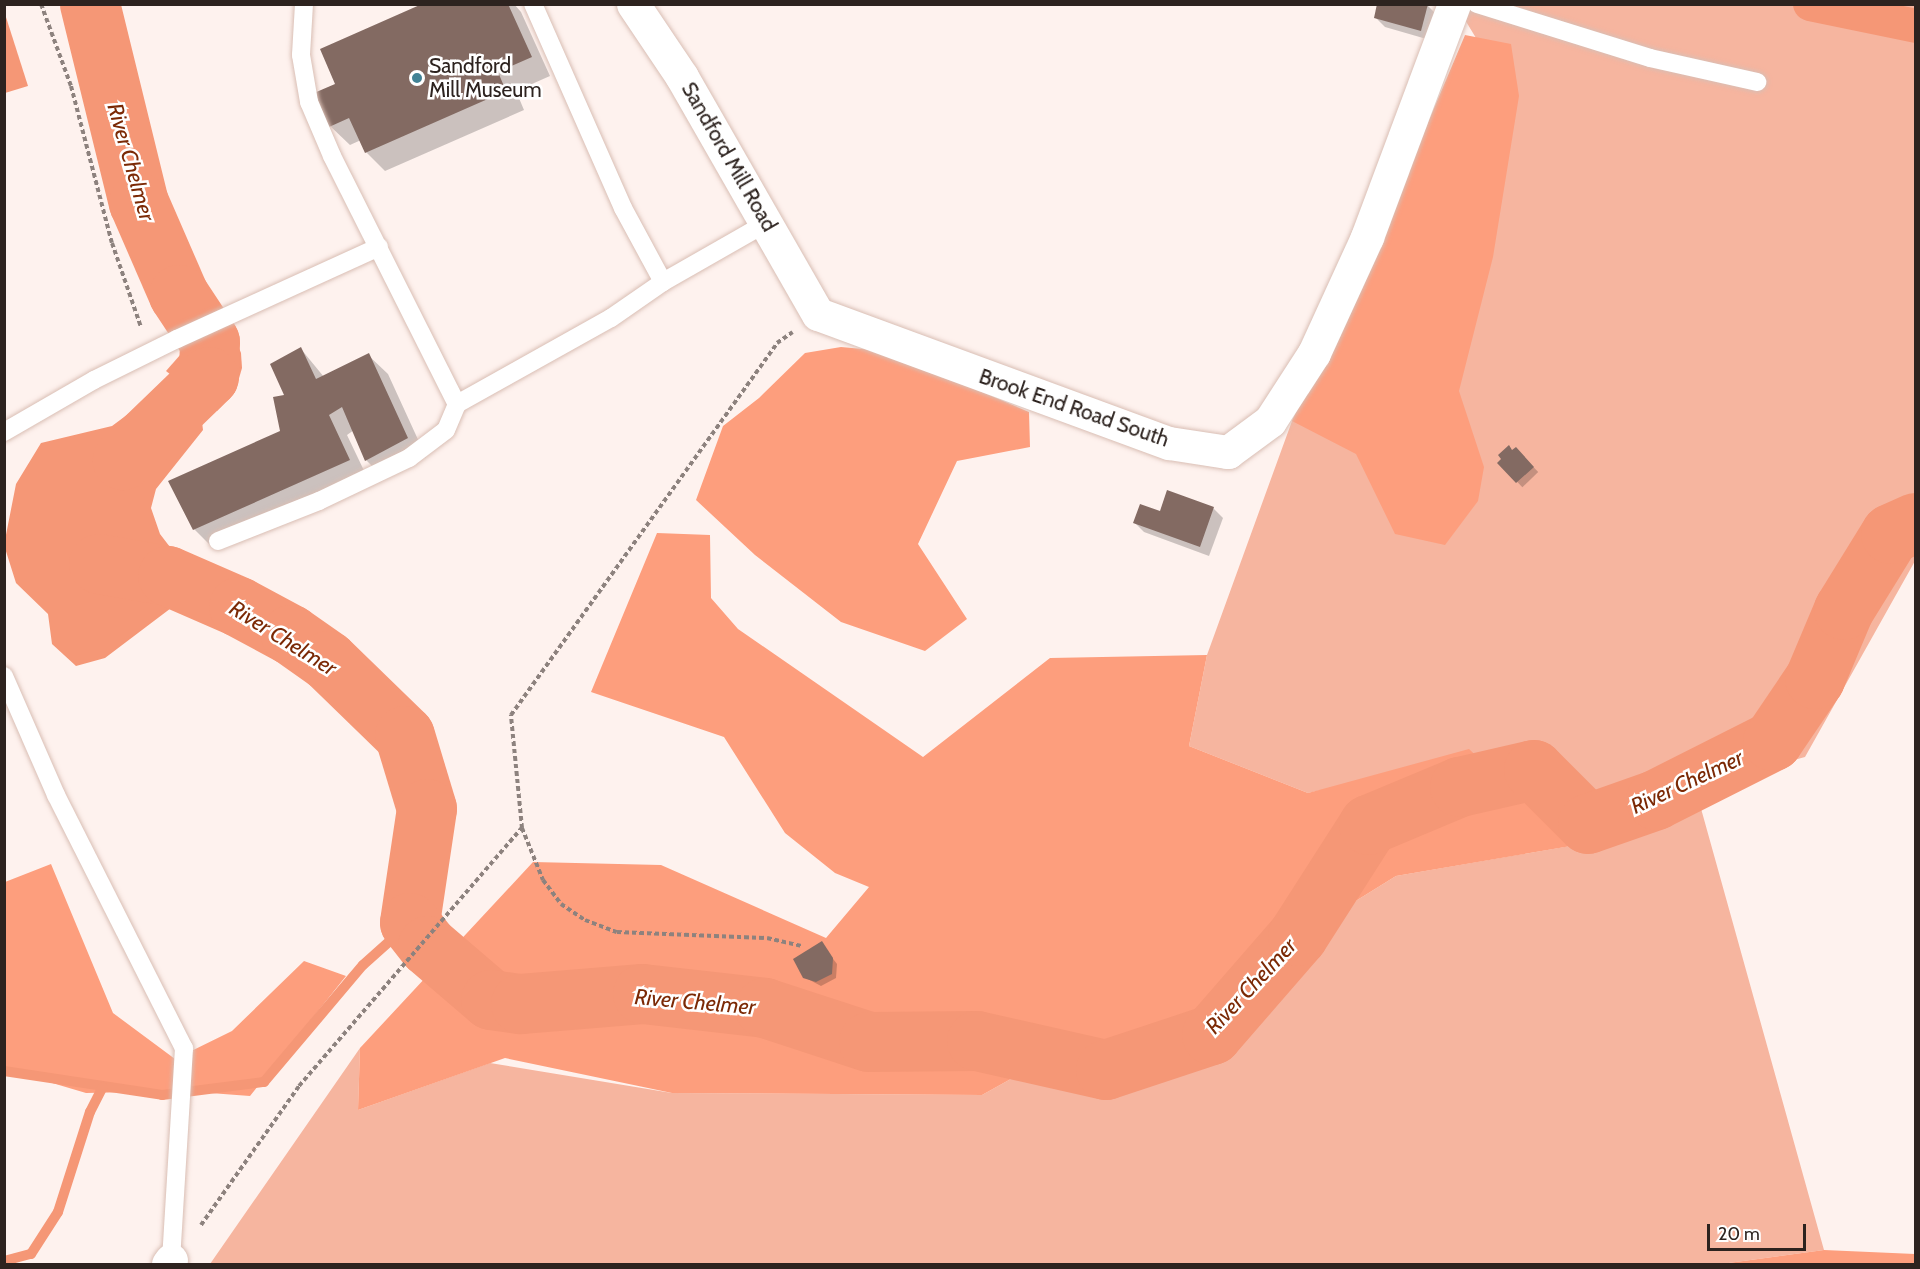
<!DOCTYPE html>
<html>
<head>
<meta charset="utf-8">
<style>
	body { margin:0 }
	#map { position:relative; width:1920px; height:1269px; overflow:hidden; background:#fef2ee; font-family:Cabin,sans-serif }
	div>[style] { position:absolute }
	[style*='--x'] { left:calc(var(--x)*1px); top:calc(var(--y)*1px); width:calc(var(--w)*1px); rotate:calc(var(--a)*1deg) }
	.green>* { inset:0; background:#f6b59f }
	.forest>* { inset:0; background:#fd9e7d }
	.water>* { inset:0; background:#f59776 }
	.shadow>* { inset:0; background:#0003; transform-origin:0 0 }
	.stream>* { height:10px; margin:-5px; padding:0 5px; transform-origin:5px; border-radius:5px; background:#f59776 }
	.canal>* { height:34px; margin:-17px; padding:0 17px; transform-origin:17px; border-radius:17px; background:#f59776 }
	.river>* { height:60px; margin:-30px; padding:0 30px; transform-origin:30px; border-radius:30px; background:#f59776 }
	.building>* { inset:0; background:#836a62 }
	.path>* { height:4px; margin-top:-2px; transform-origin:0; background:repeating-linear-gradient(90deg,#8d827e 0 4.5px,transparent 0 7.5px) }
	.roads { filter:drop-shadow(0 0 2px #d9beb4) drop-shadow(0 0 2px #d9beb4) }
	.service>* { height:18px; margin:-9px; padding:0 9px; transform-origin:9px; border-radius:9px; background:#fff }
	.minor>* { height:33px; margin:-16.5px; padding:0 16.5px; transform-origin:16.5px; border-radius:16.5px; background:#fff }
	.dots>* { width:16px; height:16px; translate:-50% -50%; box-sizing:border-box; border:3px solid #fff; border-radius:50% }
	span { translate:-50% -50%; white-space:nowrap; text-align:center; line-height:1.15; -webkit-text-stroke:5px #fff; paint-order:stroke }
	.poi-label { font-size:21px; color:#2d231f }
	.left { translate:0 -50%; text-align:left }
	.street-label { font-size:21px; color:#2d231f }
	.water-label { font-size:22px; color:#7b2905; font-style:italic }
	.frame { position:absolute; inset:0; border:6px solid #2d231f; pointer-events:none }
	.scale { position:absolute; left:1707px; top:1224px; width:99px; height:27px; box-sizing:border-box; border:3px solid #2d231f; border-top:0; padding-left:8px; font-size:18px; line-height:21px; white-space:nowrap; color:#2d231f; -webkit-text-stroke:4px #fff; paint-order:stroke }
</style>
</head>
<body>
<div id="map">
	<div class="green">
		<div style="clip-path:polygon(1456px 5px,1915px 5px,1915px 561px,1805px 757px,1695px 787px,1824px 1250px,1721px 1264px,210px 1264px,360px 1048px,358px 1110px,490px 1063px,672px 1093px,982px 1095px,1072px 1045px,1135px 1052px,1218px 1017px,1275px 951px,1396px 876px,1570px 846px,1476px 756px,1308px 793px,1189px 746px,1207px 655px,1292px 421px,1476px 38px)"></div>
	</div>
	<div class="forest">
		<div style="clip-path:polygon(1465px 35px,1511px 44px,1519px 96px,1493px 257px,1459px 391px,1484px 467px,1478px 501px,1445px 545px,1395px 534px,1356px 454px,1292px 421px,1375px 248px)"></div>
		<div style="clip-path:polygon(841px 347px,885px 351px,1029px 412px,1030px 447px,957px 461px,918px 544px,967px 619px,925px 651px,841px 622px,755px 555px,696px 500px,723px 426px,759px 398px,805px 353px)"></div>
		<div style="clip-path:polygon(657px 533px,710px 535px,711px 598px,738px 629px,923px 757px,1050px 658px,1207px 655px,1189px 746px,1308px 793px,1469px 749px,1571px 846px,1396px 876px,1275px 951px,1218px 1017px,1135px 1052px,1072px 1045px,982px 1095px,672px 1093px,505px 1058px,358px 1110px,360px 1048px,533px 862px,661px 865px,826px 938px,869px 887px,835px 873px,785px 833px,724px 737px,591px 692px)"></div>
		<div style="clip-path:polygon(51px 864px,113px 1013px,175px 1059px,232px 1031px,304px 961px,346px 976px,250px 1096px,183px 1091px,86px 1093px,5px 1069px,5px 882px)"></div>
		<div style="clip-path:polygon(1824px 1250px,1915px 1254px,1915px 1264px,1721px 1264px)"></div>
	</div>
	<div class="water">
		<div style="clip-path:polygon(5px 14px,28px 86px,5px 93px,4px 93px)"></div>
		<div style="clip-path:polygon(230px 325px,241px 353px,242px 368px,235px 392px,217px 411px,166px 371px,188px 346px)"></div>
		<div style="clip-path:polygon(169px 392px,202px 422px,203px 430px,156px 489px,151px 508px,160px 534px,173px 551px,183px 599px,105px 658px,76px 666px,52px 644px,48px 614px,16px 583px,4px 545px,16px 484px,41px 443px,112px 426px,147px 400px)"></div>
	</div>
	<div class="shadow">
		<div style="clip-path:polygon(426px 4px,514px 4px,521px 12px,550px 76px,516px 91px,524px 110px,385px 171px,366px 152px,361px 140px,350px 145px,330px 126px,337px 84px)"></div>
		<div style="clip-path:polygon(1427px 5px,1437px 15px,1430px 40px,1385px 27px,1375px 17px)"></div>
		<div style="clip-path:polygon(301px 349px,324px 377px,368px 355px,388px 374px,426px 457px,385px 479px,366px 460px,354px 430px,347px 435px,368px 479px,213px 548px,194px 529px,281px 431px,286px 396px)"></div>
		<div style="left:1516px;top:449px;width:32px;height:22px;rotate:46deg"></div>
		<div style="clip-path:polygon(1213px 508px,1223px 518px,1209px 556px,1144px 532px,1135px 523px,1161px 513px)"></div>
		<div style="clip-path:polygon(821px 943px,837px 964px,836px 978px,821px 986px,804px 977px)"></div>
	</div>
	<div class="stream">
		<div style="--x:4;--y:1071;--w:160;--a:8.6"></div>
		<div style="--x:162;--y:1095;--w:103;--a:-7.3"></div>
		<div style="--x:264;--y:1082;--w:153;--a:-49.8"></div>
		<div style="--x:363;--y:965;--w:63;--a:-41.8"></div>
		<div style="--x:4;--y:1261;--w:28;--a:-15"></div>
		<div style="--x:31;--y:1254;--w:50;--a:-57.3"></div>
		<div style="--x:58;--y:1212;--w:105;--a:-72.3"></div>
		<div style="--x:90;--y:1112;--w:28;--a:-63"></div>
	</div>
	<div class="canal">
		<div style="--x:1810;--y:4;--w:108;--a:11.7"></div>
	</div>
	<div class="river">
		<div style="--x:90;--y:4;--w:205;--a:76.2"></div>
		<div style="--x:139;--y:203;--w:100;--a:66.5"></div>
		<div style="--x:179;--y:295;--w:56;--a:56.6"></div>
		<div style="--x:210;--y:342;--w:35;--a:92"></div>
		<div style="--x:209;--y:377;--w:120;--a:136"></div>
		<div style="--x:99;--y:564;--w:70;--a:9.9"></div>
		<div style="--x:168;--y:576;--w:77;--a:23.6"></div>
		<div style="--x:239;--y:607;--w:59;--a:28.3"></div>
		<div style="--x:291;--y:635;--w:45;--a:35.1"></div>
		<div style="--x:328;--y:661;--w:107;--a:44.2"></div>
		<div style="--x:405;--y:736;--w:76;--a:73.2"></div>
		<div style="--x:427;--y:809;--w:115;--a:98.5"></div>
		<div style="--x:410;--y:923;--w:29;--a:52"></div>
		<div style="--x:428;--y:946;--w:83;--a:40.6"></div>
		<div style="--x:491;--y:1000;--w:30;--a:8"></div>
		<div style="--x:521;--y:1004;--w:122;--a:-4.7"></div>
		<div style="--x:643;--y:994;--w:123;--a:6.5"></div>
		<div style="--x:765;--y:1008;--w:109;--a:18.1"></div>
		<div style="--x:869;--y:1042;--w:108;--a:-0.5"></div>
		<div style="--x:977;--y:1041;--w:132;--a:12.7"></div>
		<div style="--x:1106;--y:1070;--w:112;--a:-18.3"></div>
		<div style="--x:1212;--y:1035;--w:131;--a:-49"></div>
		<div style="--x:1298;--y:936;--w:132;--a:-57.4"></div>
		<div style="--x:1369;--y:825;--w:99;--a:-22.7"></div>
		<div style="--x:1460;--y:787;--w:76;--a:-12.9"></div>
		<div style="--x:1534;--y:770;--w:76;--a:45"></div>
		<div style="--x:1588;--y:824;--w:72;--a:-19.4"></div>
		<div style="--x:1656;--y:800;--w:131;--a:-26.8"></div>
		<div style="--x:1773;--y:741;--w:75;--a:-55.9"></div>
		<div style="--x:1815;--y:679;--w:75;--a:-67.2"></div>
		<div style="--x:1844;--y:610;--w:89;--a:-58.3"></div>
		<div style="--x:1891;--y:534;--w:27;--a:-24"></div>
	</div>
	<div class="building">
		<div style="clip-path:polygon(422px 4px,508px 4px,532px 57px,498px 72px,506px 91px,365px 153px,349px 118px,329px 127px,314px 93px,335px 84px,320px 49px)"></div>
		<div style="clip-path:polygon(1377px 4px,1428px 4px,1421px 31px,1374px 18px)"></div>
		<div style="clip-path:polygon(301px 347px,316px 379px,369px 353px,408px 438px,365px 461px,342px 407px,329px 415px,350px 460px,193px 530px,168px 481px,280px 431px,273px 397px,284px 395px,270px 364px)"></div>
		<div style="clip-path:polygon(1509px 445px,1512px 450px,1516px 447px,1534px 467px,1516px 483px,1497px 463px,1501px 459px,1498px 455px)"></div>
		<div style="clip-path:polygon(1167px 490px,1214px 507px,1200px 547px,1133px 523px,1140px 504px,1160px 511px)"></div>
		<div style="clip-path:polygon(822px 941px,833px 958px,832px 974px,816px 982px,803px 978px,793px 959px)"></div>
	</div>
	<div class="path">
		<div style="--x:41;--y:4;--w:87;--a:69.9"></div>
		<div style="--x:71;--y:86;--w:162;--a:75.4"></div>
		<div style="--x:112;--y:243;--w:89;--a:71"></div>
		<div style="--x:522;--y:828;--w:56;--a:68"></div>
		<div style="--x:543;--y:880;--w:30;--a:53"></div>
		<div style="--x:561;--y:904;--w:29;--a:34"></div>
		<div style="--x:585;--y:920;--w:34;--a:21"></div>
		<div style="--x:617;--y:932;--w:150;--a:2.3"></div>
		<div style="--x:767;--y:938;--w:35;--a:13"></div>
		<div style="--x:201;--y:1225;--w:170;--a:-54.8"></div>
		<div style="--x:299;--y:1086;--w:341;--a:-49.2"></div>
		<div style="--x:522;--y:828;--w:114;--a:-95.6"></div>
		<div style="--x:511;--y:715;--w:457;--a:-54.4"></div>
		<div style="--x:777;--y:343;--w:19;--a:-35"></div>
	</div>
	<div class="roads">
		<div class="service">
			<div style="--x:304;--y:4;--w:51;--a:93.4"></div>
			<div style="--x:301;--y:55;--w:48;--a:80.3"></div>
			<div style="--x:309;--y:102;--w:59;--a:66.9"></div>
			<div style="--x:332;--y:156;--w:278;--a:63.3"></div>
			<div style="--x:457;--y:404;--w:176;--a:-29.2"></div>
			<div style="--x:611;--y:318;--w:63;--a:-34.7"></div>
			<div style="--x:663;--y:282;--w:84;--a:-118.4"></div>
			<div style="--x:623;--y:208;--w:223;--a:-113.8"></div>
			<div style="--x:1477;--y:4;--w:181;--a:17.3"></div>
			<div style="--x:1650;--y:58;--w:110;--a:12.6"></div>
			<div style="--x:663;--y:282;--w:121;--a:-29.7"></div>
			<div style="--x:4;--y:432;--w:104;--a:-30"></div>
			<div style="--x:94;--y:380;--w:93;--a:-26.3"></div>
			<div style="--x:177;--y:339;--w:222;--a:-24.5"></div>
			<div style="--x:218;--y:541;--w:109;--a:-21.6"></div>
			<div style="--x:319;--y:501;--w:100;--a:-25.5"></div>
			<div style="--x:409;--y:458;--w:46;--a:-37.1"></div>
			<div style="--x:446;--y:430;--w:28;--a:-67"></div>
			<div style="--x:4;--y:676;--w:130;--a:66.4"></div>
			<div style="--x:56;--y:795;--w:284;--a:63.2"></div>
			<div style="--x:184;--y:1048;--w:212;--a:93.5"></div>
		</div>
		<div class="minor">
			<div style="--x:633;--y:4;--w:88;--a:56.1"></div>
			<div style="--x:682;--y:77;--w:273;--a:60.2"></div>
			<div style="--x:818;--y:314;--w:374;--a:20.2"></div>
			<div style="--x:1169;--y:443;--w:60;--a:8.7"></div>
			<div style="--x:1228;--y:452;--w:52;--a:-36.4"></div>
			<div style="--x:1270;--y:421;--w:81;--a:-57.1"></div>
			<div style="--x:1314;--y:353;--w:128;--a:-65.4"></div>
			<div style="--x:1367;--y:237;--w:249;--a:-69.5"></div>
			<div style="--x:168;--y:1264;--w:5;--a:-53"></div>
		</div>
	</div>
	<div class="dots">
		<div style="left:417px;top:78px;background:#418295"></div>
	</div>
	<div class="poi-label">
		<span class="left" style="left:429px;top:78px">Sandford<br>Mill Museum</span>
	</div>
	<div class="street-label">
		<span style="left:729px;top:157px;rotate:60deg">Sandford Mill Road</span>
		<span style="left:1074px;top:408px;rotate:19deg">Brook End Road South</span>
	</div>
	<div class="water-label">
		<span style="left:131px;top:162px;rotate:74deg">River Chelmer</span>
		<span style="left:283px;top:638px;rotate:32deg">River Chelmer</span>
		<span style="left:1687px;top:782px;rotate:-25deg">River Chelmer</span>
		<span style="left:1251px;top:986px;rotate:-47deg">River Chelmer</span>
		<span style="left:695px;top:1002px;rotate:5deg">River Chelmer</span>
	</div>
	<div class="frame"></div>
	<div class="scale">20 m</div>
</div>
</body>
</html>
